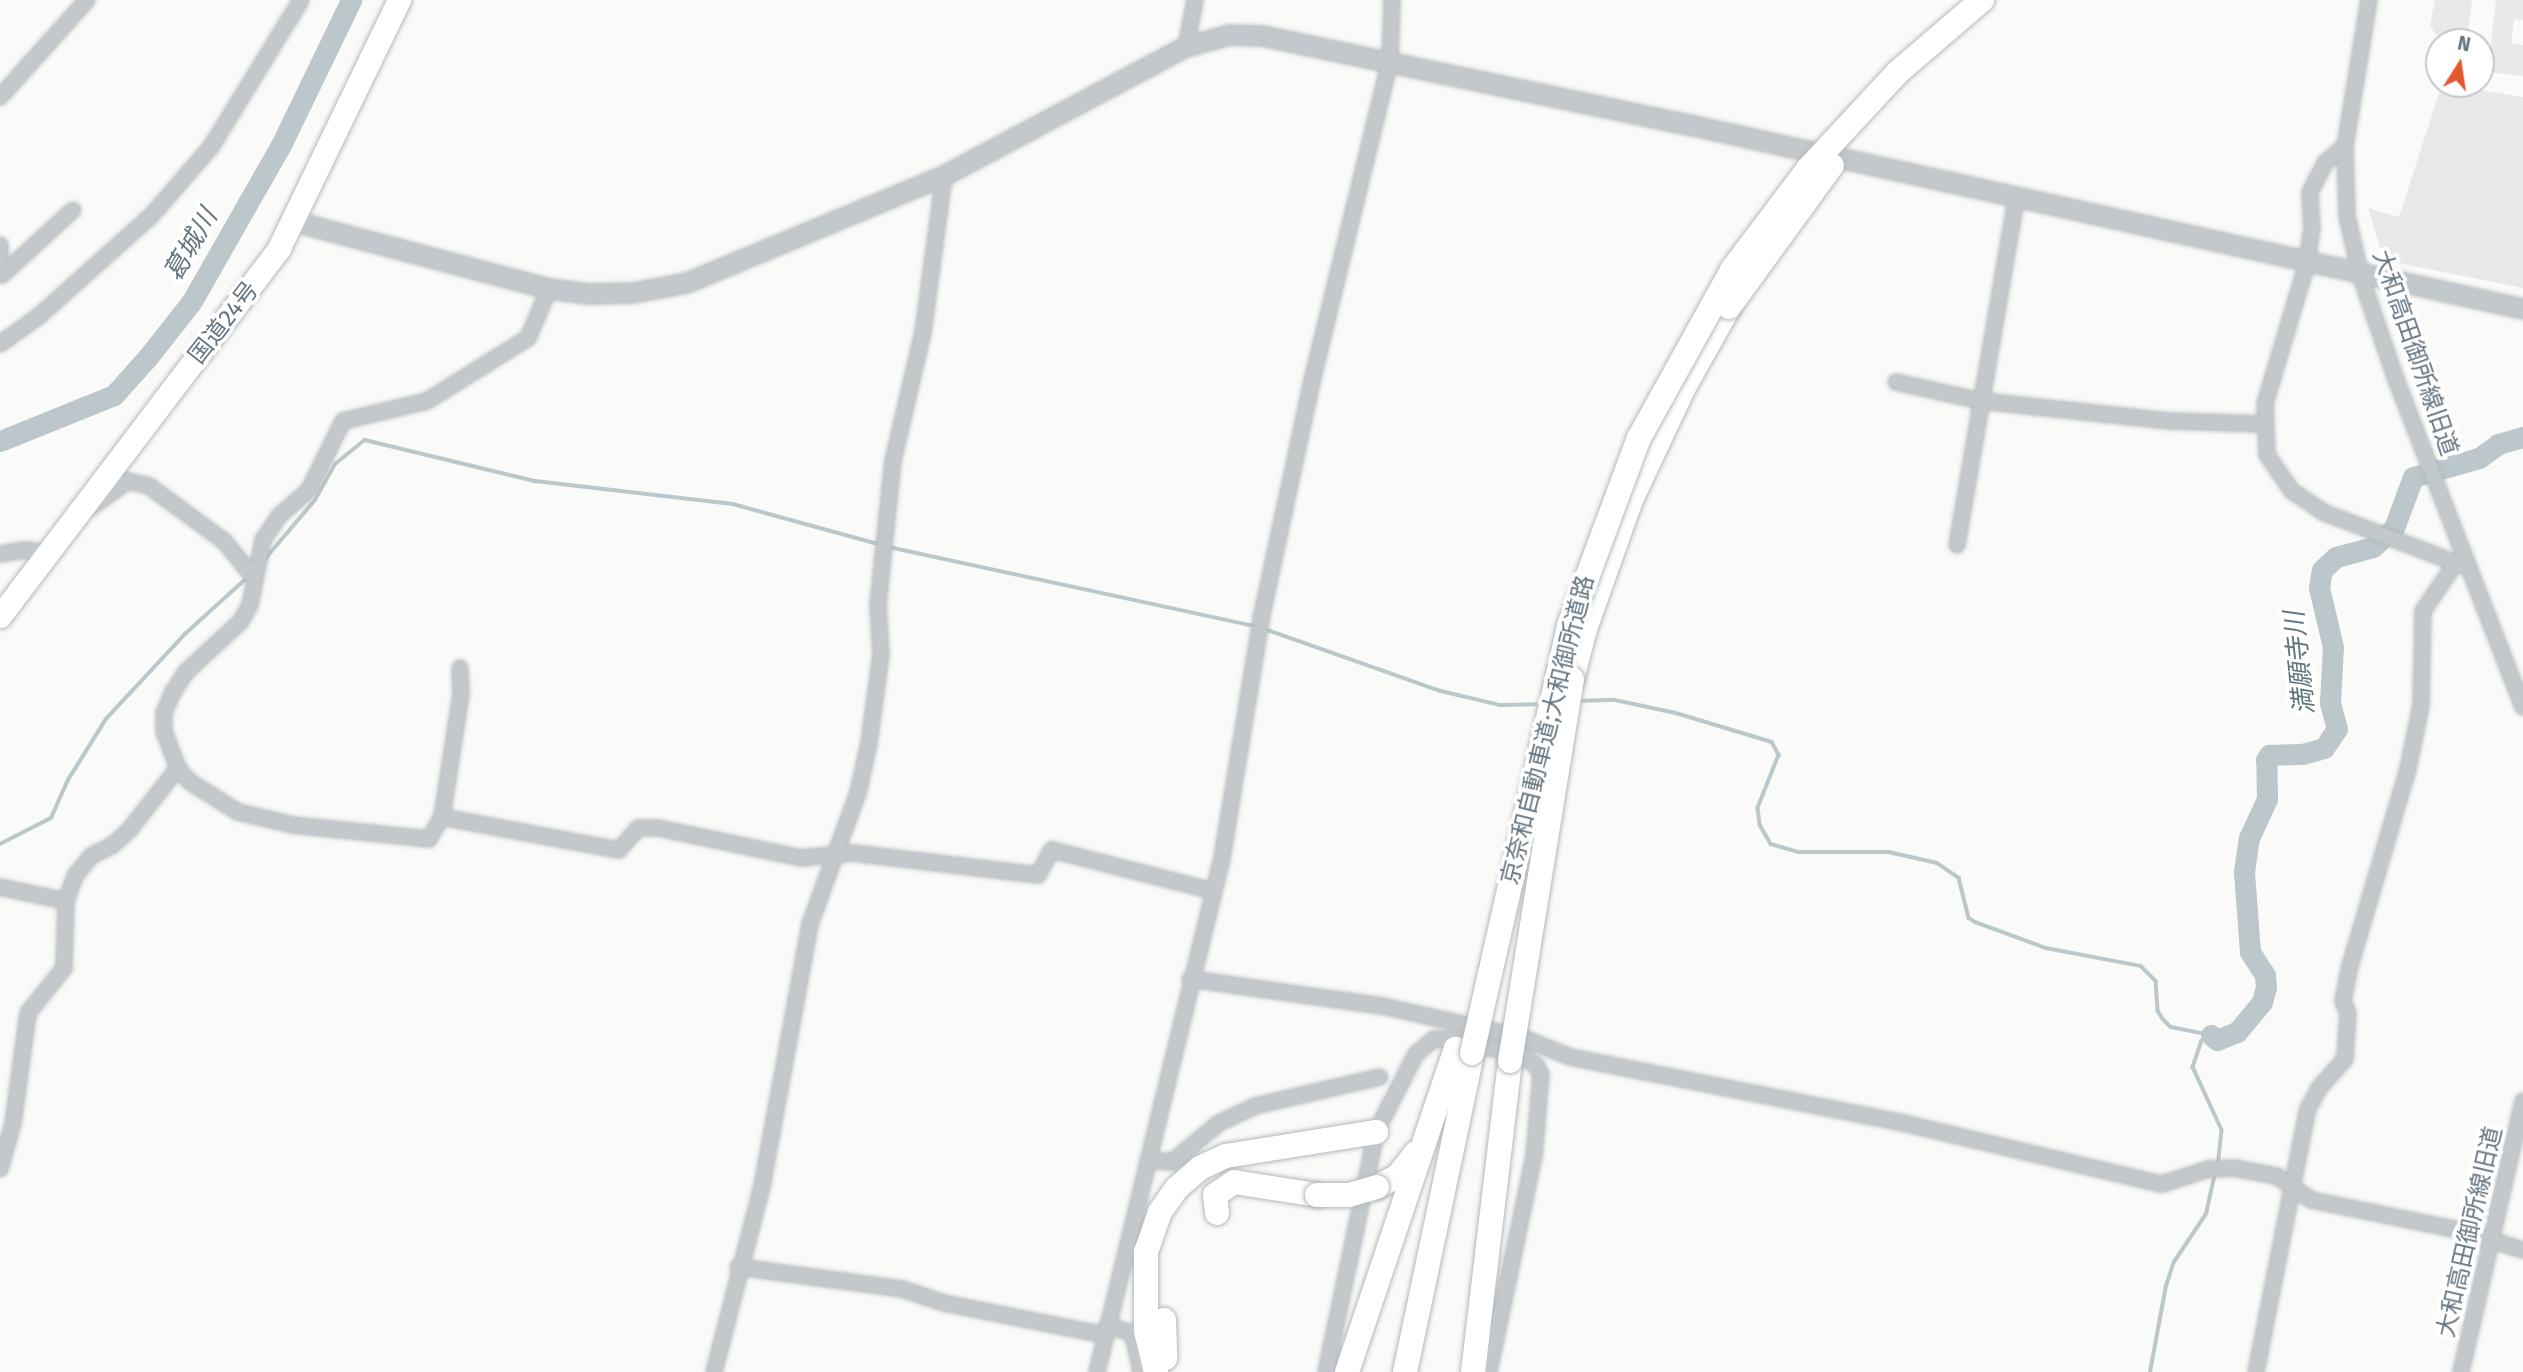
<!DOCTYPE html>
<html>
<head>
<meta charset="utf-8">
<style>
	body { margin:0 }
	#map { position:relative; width:2523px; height:1372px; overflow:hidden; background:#fafaf8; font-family:"Fira Sans","Noto Sans JP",sans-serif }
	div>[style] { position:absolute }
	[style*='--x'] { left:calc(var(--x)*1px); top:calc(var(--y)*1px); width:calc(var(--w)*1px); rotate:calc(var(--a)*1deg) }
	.built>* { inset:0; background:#e8e9e9 }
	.stream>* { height:3.5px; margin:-1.75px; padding:0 1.75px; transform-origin:1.75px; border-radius:1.75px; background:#bbc7cb }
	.river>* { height:21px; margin:-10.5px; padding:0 10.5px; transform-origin:10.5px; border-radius:10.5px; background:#bbc7cb }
	.roads { filter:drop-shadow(0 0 2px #b4b9bd) drop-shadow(0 0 2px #b4b9bd) }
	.minor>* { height:14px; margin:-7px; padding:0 7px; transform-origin:7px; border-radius:7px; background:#c3c8cc }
	.tertiary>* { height:18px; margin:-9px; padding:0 9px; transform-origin:9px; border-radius:9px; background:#c3c8cc }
	.trunk>* { height:23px; margin:-11.5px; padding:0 11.5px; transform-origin:11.5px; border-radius:11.5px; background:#fff }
	.motorway>* { height:24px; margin:-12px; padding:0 12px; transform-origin:12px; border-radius:12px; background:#fff }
	.bridges { filter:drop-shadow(0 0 2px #b4b9bd) drop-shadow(0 0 2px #b4b9bd) }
	.motorway-bridge>* { height:24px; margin:-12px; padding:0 12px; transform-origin:12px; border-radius:12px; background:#fff }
	span { translate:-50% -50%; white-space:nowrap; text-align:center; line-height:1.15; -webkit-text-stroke:7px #fff; paint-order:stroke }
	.street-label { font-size:24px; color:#657683 }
	.water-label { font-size:26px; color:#60757c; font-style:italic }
	.north { position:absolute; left:2425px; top:28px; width:70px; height:70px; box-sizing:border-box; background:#fff; border:2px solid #c1c8cd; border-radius:50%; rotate:12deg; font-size:19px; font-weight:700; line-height:28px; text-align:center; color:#657683 }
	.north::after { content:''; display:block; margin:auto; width:24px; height:32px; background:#e4572e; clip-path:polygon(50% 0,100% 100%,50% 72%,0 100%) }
</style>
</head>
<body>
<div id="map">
	<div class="built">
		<div style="clip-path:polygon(2435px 0,2472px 0,2467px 42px,2441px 42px,2430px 26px)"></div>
		<div style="clip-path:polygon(2496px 0,2523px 0,2523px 20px,2514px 19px,2511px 43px,2523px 45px,2523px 76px,2485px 72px,2481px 50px,2490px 51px)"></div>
		<div style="clip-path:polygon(2442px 84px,2523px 97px,2523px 288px,2384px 260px,2368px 208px,2399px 217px)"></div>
	</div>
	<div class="stream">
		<div style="--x:889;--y:547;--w:374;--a:12.2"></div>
		<div style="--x:265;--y:559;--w:77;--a:-49.7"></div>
		<div style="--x:315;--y:500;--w:41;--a:-60.9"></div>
		<div style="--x:335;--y:464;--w:38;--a:-39"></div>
		<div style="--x:365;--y:440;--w:175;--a:13.6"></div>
		<div style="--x:535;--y:481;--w:199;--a:6.6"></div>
		<div style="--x:733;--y:504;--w:155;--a:15.4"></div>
		<div style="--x:1262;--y:628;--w:190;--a:19.4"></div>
		<div style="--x:1441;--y:691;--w:61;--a:13.3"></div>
		<div style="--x:1500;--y:705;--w:43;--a:-1.3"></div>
		<div style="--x:1578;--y:701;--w:37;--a:-2"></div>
		<div style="--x:1615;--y:700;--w:62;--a:12"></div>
		<div style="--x:1676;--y:713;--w:100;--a:16.8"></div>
		<div style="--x:1772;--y:742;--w:15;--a:62"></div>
		<div style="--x:1779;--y:755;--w:57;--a:111.6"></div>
		<div style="--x:1758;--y:808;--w:17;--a:83"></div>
		<div style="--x:1760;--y:825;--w:22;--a:60"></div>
		<div style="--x:1771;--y:844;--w:29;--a:16"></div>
		<div style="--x:1799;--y:852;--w:90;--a:0"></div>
		<div style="--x:1889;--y:852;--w:49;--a:12.9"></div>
		<div style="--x:1937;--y:863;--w:27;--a:34"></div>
		<div style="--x:1959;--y:878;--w:41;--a:76"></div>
		<div style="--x:1969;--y:918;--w:7;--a:34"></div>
		<div style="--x:1975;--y:922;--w:76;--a:20.1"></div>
		<div style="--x:2046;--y:948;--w:97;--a:10.7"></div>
		<div style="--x:2141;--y:966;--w:21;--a:45"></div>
		<div style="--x:2156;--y:981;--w:30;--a:86"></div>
		<div style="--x:2158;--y:1011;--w:9;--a:58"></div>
		<div style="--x:2163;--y:1019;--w:11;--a:45"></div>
		<div style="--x:2171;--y:1027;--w:41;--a:11.3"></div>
		<div style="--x:0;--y:844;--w:57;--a:-27"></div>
		<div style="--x:51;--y:818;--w:42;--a:-65.9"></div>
		<div style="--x:68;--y:780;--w:72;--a:-58.1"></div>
		<div style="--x:106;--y:719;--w:117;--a:-47.1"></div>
		<div style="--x:186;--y:633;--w:84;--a:-42.1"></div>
		<div style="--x:2209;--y:1036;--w:9;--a:144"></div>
		<div style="--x:2202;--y:1041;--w:28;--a:109"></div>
		<div style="--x:2193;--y:1067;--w:69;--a:65.3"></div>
		<div style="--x:2222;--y:1130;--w:36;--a:96"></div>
		<div style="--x:2150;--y:1372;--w:87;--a:-79.5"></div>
		<div style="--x:2166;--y:1286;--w:25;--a:-72"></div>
		<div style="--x:2174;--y:1262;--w:58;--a:-56.3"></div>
		<div style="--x:2206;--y:1214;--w:42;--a:-77.6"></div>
	</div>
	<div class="river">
		<div style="--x:0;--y:441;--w:123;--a:-22"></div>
		<div style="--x:114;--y:395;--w:51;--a:-48.2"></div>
		<div style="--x:148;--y:357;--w:71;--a:-51.8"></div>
		<div style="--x:192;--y:301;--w:182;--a:-60.3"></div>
		<div style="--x:282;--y:143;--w:159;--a:-64.2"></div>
		<div style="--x:2211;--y:1035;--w:8;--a:40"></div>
		<div style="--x:2217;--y:1040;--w:22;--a:-22"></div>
		<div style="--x:2237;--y:1032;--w:39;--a:-50"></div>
		<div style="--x:2262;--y:1002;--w:16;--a:-75"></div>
		<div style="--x:2266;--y:987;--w:12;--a:-95"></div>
		<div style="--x:2265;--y:975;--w:27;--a:-123"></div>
		<div style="--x:2250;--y:952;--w:80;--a:-94.3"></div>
		<div style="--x:2244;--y:872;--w:34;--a:-82"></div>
		<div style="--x:2249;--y:838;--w:43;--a:-65.2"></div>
		<div style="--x:2267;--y:799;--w:39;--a:-91"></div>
		<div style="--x:2266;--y:760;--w:6;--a:-59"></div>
		<div style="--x:2269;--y:755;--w:34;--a:-2"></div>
		<div style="--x:2303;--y:754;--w:22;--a:-16"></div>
		<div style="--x:2324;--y:748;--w:23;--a:-56"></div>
		<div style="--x:2337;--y:729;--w:28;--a:-105"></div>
		<div style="--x:2330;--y:702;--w:55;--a:-86.9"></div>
		<div style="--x:2333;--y:647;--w:61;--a:-103.3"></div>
		<div style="--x:2319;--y:588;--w:18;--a:-81"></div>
		<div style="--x:2322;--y:570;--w:19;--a:-43"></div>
		<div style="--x:2336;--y:557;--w:38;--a:-15"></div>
		<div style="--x:2373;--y:547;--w:28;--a:-42"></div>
		<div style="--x:2394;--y:528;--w:54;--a:-69.6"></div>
		<div style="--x:2413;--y:477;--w:69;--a:-16.1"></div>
		<div style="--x:2479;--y:458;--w:24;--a:-36"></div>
		<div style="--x:2498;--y:444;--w:26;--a:-16"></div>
	</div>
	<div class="roads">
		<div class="minor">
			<div style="--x:2369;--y:0;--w:148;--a:99.3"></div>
			<div style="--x:2345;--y:146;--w:70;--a:88.4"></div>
			<div style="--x:2347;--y:216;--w:63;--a:77.1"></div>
			<div style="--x:2361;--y:277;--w:106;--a:71.2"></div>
			<div style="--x:2395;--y:377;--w:354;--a:68.8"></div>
			<div style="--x:1186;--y:47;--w:48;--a:-79.2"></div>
			<div style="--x:0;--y:97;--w:130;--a:-48.1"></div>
			<div style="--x:2345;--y:146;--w:26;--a:140"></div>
			<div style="--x:2325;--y:163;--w:34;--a:117"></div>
			<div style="--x:2310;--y:193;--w:34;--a:87"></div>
			<div style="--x:2312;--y:227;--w:36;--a:98"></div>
			<div style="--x:2307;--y:263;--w:147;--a:106.6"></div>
			<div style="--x:2265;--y:404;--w:51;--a:87.8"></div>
			<div style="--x:2267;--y:455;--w:44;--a:55.2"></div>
			<div style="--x:2292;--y:491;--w:40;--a:34"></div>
			<div style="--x:2325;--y:513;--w:146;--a:20.9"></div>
			<div style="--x:0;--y:245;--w:30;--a:90"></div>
			<div style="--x:2;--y:275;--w:96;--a:-42.5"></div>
			<div style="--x:0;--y:344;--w:48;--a:-35.7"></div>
			<div style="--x:39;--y:316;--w:152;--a:-41.8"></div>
			<div style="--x:152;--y:215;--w:90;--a:-49.1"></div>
			<div style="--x:211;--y:147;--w:172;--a:-58.5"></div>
			<div style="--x:1896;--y:382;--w:87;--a:12.6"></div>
			<div style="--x:1981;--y:401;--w:189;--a:6.1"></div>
			<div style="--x:2169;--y:421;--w:93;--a:1.8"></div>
			<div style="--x:90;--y:508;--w:47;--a:-35.4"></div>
			<div style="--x:128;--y:481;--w:22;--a:13"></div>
			<div style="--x:149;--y:486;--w:93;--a:36.3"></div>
			<div style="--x:224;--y:541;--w:49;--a:50.8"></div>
			<div style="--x:1957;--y:545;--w:351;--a:-80.3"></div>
			<div style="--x:0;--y:554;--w:26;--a:-9"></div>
			<div style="--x:26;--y:550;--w:21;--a:8"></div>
			<div style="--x:460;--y:668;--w:26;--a:88"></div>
			<div style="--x:461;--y:694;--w:124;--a:98.8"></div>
			<div style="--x:442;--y:817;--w:26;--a:121"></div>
			<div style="--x:429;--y:839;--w:137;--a:-174.1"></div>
			<div style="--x:293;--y:825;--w:57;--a:-166.7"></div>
			<div style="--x:238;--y:812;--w:57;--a:-148"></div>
			<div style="--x:190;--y:782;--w:18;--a:-131"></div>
			<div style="--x:178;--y:768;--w:39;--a:-111"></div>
			<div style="--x:164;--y:732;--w:19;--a:-90"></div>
			<div style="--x:164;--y:713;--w:23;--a:-67"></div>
			<div style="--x:173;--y:692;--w:24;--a:-57"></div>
			<div style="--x:186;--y:672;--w:75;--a:-42.8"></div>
			<div style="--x:241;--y:621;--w:18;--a:-61"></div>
			<div style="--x:250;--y:605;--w:66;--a:-78.7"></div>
			<div style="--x:263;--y:540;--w:29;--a:-56"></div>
			<div style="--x:279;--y:516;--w:40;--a:-41"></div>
			<div style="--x:309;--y:490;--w:77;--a:-63.8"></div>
			<div style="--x:343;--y:421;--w:86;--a:-13.4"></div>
			<div style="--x:427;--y:401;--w:119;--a:-32"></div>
			<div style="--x:528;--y:338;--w:53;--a:-66.8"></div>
			<div style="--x:442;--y:817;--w:180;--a:10.6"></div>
			<div style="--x:619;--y:850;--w:29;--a:-49"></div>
			<div style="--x:638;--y:828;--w:20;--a:0"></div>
			<div style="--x:658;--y:828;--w:146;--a:11.8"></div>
			<div style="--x:801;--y:858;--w:52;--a:-5.5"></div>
			<div style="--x:853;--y:853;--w:186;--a:6.8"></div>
			<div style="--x:1038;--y:875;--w:29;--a:-61"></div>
			<div style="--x:1052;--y:850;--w:166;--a:14.3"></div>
			<div style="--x:0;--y:887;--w:67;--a:12"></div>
			<div style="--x:1190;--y:979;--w:194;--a:8"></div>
			<div style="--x:1382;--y:1006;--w:142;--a:12.6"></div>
			<div style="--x:1521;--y:1037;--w:53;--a:22.2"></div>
			<div style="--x:1570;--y:1057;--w:339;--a:11.2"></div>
			<div style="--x:1903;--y:1123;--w:266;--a:13.3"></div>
			<div style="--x:2162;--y:1184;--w:49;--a:-17.7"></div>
			<div style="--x:2209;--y:1169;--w:25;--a:-2"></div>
			<div style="--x:2234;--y:1168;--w:44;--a:10.5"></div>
			<div style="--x:2277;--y:1176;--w:42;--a:35.2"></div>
			<div style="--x:2311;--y:1200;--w:155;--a:11.5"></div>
			<div style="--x:2463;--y:1231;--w:63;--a:17.6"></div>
			<div style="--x:1148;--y:1160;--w:24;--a:5"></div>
			<div style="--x:1172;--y:1162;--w:61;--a:-39.7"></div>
			<div style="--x:1219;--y:1123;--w:40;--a:-25"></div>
			<div style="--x:1255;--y:1106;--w:128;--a:-13.1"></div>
			<div style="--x:0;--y:1169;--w:48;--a:-74.2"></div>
			<div style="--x:13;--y:1123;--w:111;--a:-82.2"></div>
			<div style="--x:28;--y:1013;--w:58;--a:-51.3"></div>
			<div style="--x:64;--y:968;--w:67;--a:-88.3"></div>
			<div style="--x:66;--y:901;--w:27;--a:-70"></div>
			<div style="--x:75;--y:876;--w:26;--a:-51"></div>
			<div style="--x:91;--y:856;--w:25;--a:-27"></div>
			<div style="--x:113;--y:845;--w:23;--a:-43"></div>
			<div style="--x:130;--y:829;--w:78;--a:-51.8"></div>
			<div style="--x:738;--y:1267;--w:165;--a:7.6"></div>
			<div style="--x:902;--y:1289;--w:44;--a:18.4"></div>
			<div style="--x:944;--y:1303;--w:163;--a:11.3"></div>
			<div style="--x:1107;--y:1325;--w:28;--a:19"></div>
			<div style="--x:1133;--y:1334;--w:39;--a:78"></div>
			<div style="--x:714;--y:1372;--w:192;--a:-75.5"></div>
			<div style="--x:762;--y:1186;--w:266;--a:-79.6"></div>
			<div style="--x:810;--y:924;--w:140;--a:-69.9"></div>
			<div style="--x:858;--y:793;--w:51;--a:-77.6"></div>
			<div style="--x:869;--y:743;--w:90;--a:-82.3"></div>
			<div style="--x:881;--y:654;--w:49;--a:-93.5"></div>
			<div style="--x:878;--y:605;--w:145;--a:-84.1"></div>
			<div style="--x:893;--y:461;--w:132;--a:-76.9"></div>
			<div style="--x:923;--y:332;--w:157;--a:-82.3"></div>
			<div style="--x:1097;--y:1372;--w:529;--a:-76.33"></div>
			<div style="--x:1222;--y:858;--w:242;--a:-80.7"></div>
			<div style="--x:1261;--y:619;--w:239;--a:-77.9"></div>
			<div style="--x:1311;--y:385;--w:333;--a:-76.3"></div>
			<div style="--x:1390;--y:62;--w:62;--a:-88.2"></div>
			<div style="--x:1326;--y:1372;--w:245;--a:-78.2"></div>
			<div style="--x:1376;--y:1132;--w:88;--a:-62.9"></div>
			<div style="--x:1416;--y:1054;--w:23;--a:-40"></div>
			<div style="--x:1434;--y:1039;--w:13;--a:0"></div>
			<div style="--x:1447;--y:1039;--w:75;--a:11.6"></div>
			<div style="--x:1520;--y:1054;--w:19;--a:35"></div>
			<div style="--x:1536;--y:1065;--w:11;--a:63"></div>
			<div style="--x:1541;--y:1075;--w:81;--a:94.9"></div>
			<div style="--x:1534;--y:1156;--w:221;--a:101.8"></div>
			<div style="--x:2256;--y:1372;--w:266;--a:-78.9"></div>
			<div style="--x:2307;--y:1111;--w:26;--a:-62"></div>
			<div style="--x:2319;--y:1088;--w:39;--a:-48"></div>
			<div style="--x:2345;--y:1059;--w:46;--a:-86.3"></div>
			<div style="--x:2348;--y:1013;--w:13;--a:-113"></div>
			<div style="--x:2343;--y:1001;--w:36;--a:-79"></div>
			<div style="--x:2350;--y:966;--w:205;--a:-73.6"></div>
			<div style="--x:2408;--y:769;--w:65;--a:-78.5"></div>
			<div style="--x:2421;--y:705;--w:94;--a:-88.8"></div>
			<div style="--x:2423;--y:611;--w:57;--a:-55.8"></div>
			<div style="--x:2461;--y:1372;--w:278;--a:-77.1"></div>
		</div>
		<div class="tertiary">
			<div style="--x:292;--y:221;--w:266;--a:14.8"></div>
			<div style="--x:549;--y:289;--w:39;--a:7"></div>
			<div style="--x:588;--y:294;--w:45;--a:-1.3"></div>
			<div style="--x:633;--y:293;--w:55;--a:-10.5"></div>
			<div style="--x:687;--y:283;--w:278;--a:-22.6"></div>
			<div style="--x:944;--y:176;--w:274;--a:-28.1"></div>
			<div style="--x:1186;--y:47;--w:46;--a:-15.3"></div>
			<div style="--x:1230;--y:35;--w:32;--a:2"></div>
			<div style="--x:1262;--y:36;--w:432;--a:11.8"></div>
			<div style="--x:1685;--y:124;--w:858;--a:12.45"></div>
		</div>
		<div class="trunk">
			<div style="--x:0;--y:616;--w:462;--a:-52.8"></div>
			<div style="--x:279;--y:248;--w:276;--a:-64.2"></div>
		</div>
		<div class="motorway">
			<div style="--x:1572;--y:679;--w:52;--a:-75.4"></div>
			<div style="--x:1585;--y:629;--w:137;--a:-70.4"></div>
			<div style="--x:1631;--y:500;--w:125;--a:-64.9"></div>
			<div style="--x:1684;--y:387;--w:92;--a:-60.6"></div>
			<div style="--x:1377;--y:1187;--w:24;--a:-28"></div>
			<div style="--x:1398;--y:1176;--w:29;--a:-52"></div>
			<div style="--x:1217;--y:1213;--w:18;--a:-96"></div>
			<div style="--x:1215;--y:1195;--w:23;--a:-34"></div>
			<div style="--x:1234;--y:1182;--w:84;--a:8.9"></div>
			<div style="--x:1164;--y:1320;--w:38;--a:88"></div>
			<div style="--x:1156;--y:1372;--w:42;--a:-103.7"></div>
			<div style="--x:1146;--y:1331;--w:79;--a:-90"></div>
			<div style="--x:1146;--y:1252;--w:42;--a:-70.7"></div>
			<div style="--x:1160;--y:1212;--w:29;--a:-55"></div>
			<div style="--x:1177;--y:1188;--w:30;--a:-41"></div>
			<div style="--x:1200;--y:1168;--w:29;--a:-25"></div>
			<div style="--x:1226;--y:1156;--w:152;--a:-9.1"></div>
			<div style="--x:1347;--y:1372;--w:341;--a:-71.4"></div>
			<div style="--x:1405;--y:1372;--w:326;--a:-78.1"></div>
			<div style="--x:1473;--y:1372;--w:313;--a:-83.2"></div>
		</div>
	</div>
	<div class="bridges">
		<div class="motorway-bridge">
			<div style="--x:1729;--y:307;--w:175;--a:-54"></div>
			<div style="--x:1472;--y:1053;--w:438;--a:-77.2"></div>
			<div style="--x:1569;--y:626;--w:201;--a:-69.6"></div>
			<div style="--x:1639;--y:438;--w:192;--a:-61"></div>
			<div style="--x:1732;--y:270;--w:126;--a:-53"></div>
			<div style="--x:1808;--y:169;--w:132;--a:-47.1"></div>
			<div style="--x:1898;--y:72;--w:111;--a:-40.6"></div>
			<div style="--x:1510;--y:1061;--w:387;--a:-80.8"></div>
			<div style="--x:1317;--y:1195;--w:32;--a:0"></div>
			<div style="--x:1349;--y:1195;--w:29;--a:-16"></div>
		</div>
	</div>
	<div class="street-label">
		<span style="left:224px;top:323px;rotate:-52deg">国道24号</span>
		<span style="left:2415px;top:353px;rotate:71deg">大和高田御所線旧道</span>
		<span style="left:1548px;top:730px;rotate:-76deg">京奈和自動車道;大和御所道路</span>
		<span style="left:2470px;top:1232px;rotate:-77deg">大和高田御所線旧道</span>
	</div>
	<div class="water-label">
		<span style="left:191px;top:245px;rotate:-60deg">葛城川</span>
		<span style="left:2300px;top:663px;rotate:-96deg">満願寺川</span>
	</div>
	<div class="north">N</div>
</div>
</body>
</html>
